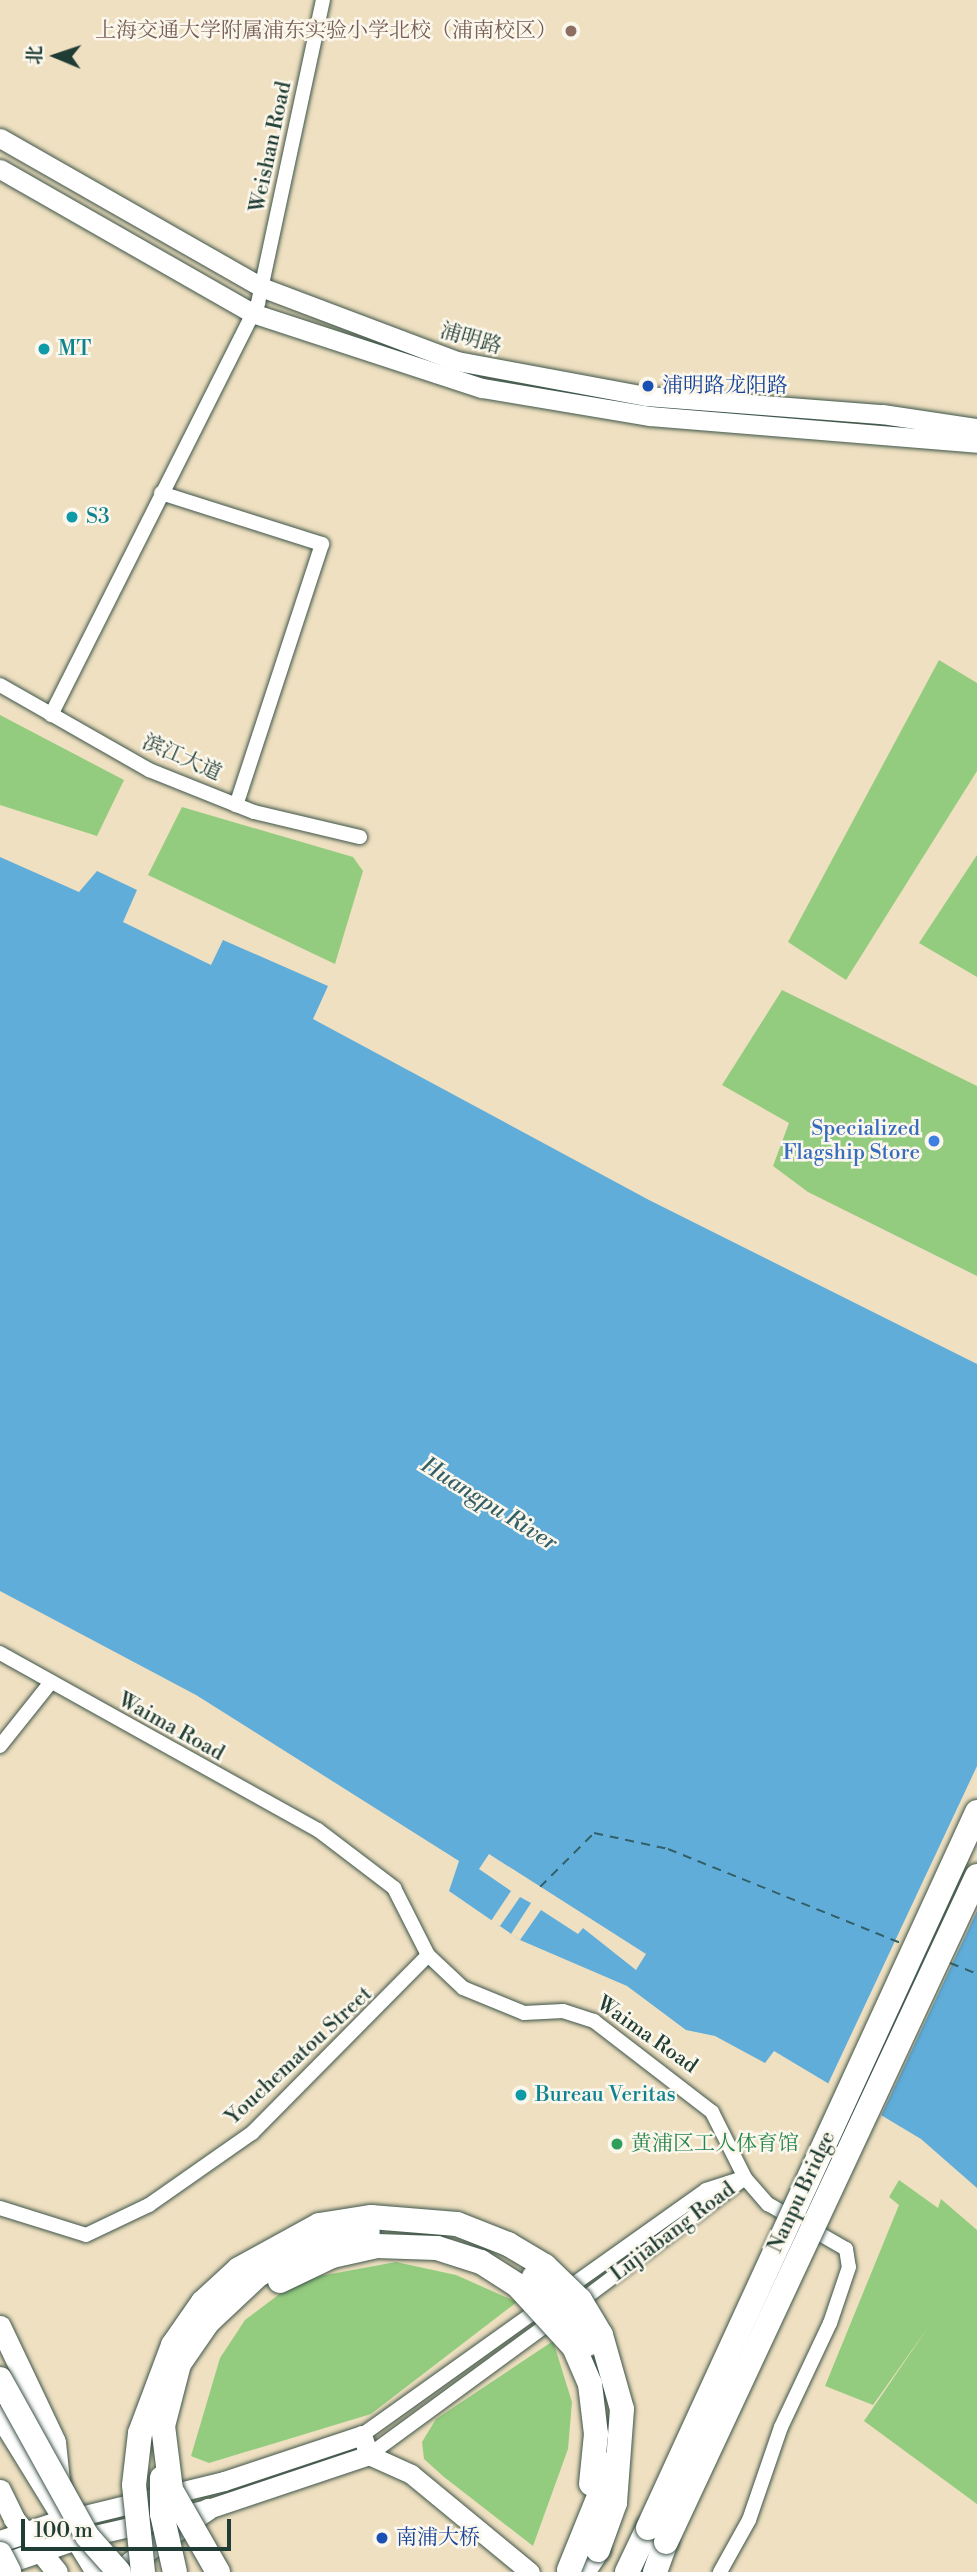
<!DOCTYPE html>
<html>
<head>
<meta charset="utf-8">
<style>
	body { margin:0 }
	#map { position:relative; width:977px; height:2572px; overflow:hidden; background:#efe0c1; font-family:"Libre Bodoni","Noto Serif SC",serif }
	div>[style] { position:absolute }
	[style*='--x'] { left:calc(var(--x)*1px); top:calc(var(--y)*1px); width:calc(var(--w)*1px); rotate:calc(var(--a)*1deg) }
	.green>* { inset:0; background:#94cc7f }
	.water>* { inset:0; background:#61adda }
	.pier>* { inset:0; background:#efe0c1 }
	.ferry>* { height:2px; margin-top:-1px; transform-origin:0; background:repeating-linear-gradient(90deg,#335f66 0 9px,transparent 0 16px) }
	.roads { filter:drop-shadow(0 0 2px #3e5549) drop-shadow(0 0 2px #3e5549) }
	.street>* { height:14px; margin:-7px; padding:0 7px; transform-origin:7px; border-radius:7px; background:#fff }
	.secondary>* { height:19px; margin:-9.5px; padding:0 9.5px; transform-origin:9.5px; border-radius:9.5px; background:#fff }
	.primary>* { height:21px; margin:-10.5px; padding:0 10.5px; transform-origin:10.5px; border-radius:10.5px; background:#fff }
	.highway>* { height:24px; margin:-12px; padding:0 12px; transform-origin:12px; border-radius:12px; background:#fff }
	.bridges { filter:drop-shadow(0 0 2px #3e5549) drop-shadow(0 0 2px #3e5549) }
	.highway-bridge>* { height:24px; margin:-12px; padding:0 12px; transform-origin:12px; border-radius:12px; background:#fff }
	.dots>* { width:19px; height:19px; translate:-50% -50%; box-sizing:border-box; border:4px solid #fbf7ec; border-radius:50% }
	span { translate:-50% -50%; white-space:nowrap; text-align:center; line-height:1.15; -webkit-text-stroke:5px #fbf7ec; paint-order:stroke }
	.education-label { font-size:21px; color:#785e54 }
	.right { translate:-100% -50%; text-align:right }
	.street-label { font-size:21px; color:#1f3d34 }
	.culture-label { font-size:21px; color:#0d838f }
	.left { translate:0 -50%; text-align:left }
	.transit-label { font-size:21px; color:#164399 }
	.shop-label { font-size:21px; color:#366cbe }
	.leisure-label { font-size:21px; color:#27864d }
	.water-label { font-size:23px; color:#335f66; font-style:italic }
	.north { position:absolute; left:21px; top:21px; width:70px; height:70px; -webkit-text-stroke:5px #fbf7ec; paint-order:stroke; rotate:272deg; font-size:19px; font-weight:700; line-height:28px; text-align:center; color:#1f3d34 }
	.north::after { content:''; display:block; margin:auto; width:24px; height:32px; background:#1f3d34; clip-path:polygon(50% 0,100% 100%,50% 72%,0 100%) }
	.scale { position:absolute; left:21px; top:2519px; width:210px; height:32px; box-sizing:border-box; border:4px solid #1f3d34; border-top:0; padding-left:9px; font-size:21px; line-height:24px; white-space:nowrap; color:#1f3d34; -webkit-text-stroke:5px #fbf7ec; paint-order:stroke }
</style>
</head>
<body>
<div id="map">
	<div class="green">
		<div style="clip-path:polygon(939px 660px,977px 683px,977px 771px,846px 980px,788px 942px)"></div>
		<div style="clip-path:polygon(0 715px,124px 780px,97px 836px,0 805px)"></div>
		<div style="clip-path:polygon(182px 807px,353px 857px,363px 871px,335px 964px,148px 875px)"></div>
		<div style="clip-path:polygon(977px 855px,977px 977px,919px 943px)"></div>
		<div style="clip-path:polygon(782px 990px,977px 1086px,977px 1276px,808px 1192px,773px 1166px,789px 1123px,722px 1085px)"></div>
		<div style="clip-path:polygon(899px 2180px,938px 2208px,941px 2199px,977px 2230px,977px 2504px,864px 2421px,929px 2326px,873px 2405px,825px 2386px,899px 2205px,889px 2197px)"></div>
		<div style="clip-path:polygon(396px 2262px,456px 2275px,517px 2302px,371px 2414px,209px 2463px,191px 2456px,220px 2358px,245px 2320px,298px 2280px)"></div>
		<div style="clip-path:polygon(553px 2341px,572px 2402px,568px 2449px,533px 2546px,444px 2477px,424px 2459px,422px 2442px,436px 2419px)"></div>
	</div>
	<div class="water">
		<div style="clip-path:polygon(0 857px,79px 892px,97px 871px,137px 890px,123px 922px,211px 965px,223px 940px,328px 986px,313px 1019px,649px 1200px,977px 1364px,977px 2188px,921px 2139px,774px 2051px,765px 2063px,715px 2036px,686px 2030px,627px 1986px,520px 1940px,449px 1891px,459px 1861px,196px 1695px,0 1591px)"></div>
	</div>
	<div class="pier">
		<div style="clip-path:polygon(977px 1766px,977px 1911px,880px 2118px,827px 2086px)"></div>
		<div style="clip-path:polygon(489px 1854px,646px 1954px,636px 1970px,583px 1928px,578px 1934px,541px 1910px,520px 1940px,511px 1934px,531px 1903px,520px 1897px,500px 1926px,491px 1921px,511px 1891px,479px 1869px)"></div>
	</div>
	<div class="ferry">
		<div style="--x:540;--y:1887;--w:76;--a:-45"></div>
		<div style="--x:594;--y:1833;--w:76;--a:12.2"></div>
		<div style="--x:668;--y:1849;--w:253;--a:22"></div>
		<div style="--x:950;--y:1963;--w:29;--a:22"></div>
	</div>
	<div class="roads">
		<div class="street">
			<div style="--x:161;--y:493;--w:169;--a:17.6"></div>
			<div style="--x:322;--y:544;--w:275;--a:108.2"></div>
			<div style="--x:0;--y:685;--w:172;--a:29.7"></div>
			<div style="--x:149;--y:770;--w:113;--a:21.8"></div>
			<div style="--x:254;--y:812;--w:109;--a:13.3"></div>
			<div style="--x:51;--y:715;--w:461;--a:-63.3"></div>
			<div style="--x:258;--y:303;--w:310;--a:-77.9"></div>
			<div style="--x:0;--y:1653;--w:364;--a:29.1"></div>
			<div style="--x:318;--y:1830;--w:96;--a:37.3"></div>
			<div style="--x:394;--y:1888;--w:75;--a:63.1"></div>
			<div style="--x:428;--y:1955;--w:48;--a:43.3"></div>
			<div style="--x:463;--y:1988;--w:66;--a:22.3"></div>
			<div style="--x:524;--y:2013;--w:39;--a:-3"></div>
			<div style="--x:563;--y:2011;--w:33;--a:18"></div>
			<div style="--x:594;--y:2021;--w:149;--a:37.6"></div>
			<div style="--x:712;--y:2112;--w:74;--a:63.4"></div>
			<div style="--x:745;--y:2178;--w:35;--a:49"></div>
			<div style="--x:768;--y:2204;--w:90;--a:30"></div>
			<div style="--x:846;--y:2249;--w:18;--a:81"></div>
			<div style="--x:849;--y:2267;--w:59;--a:108.7"></div>
			<div style="--x:830;--y:2323;--w:115;--a:115.2"></div>
			<div style="--x:781;--y:2427;--w:98;--a:109"></div>
			<div style="--x:749;--y:2520;--w:60;--a:119.1"></div>
			<div style="--x:0;--y:1746;--w:82;--a:-51.4"></div>
			<div style="--x:0;--y:2208;--w:90;--a:17.4"></div>
			<div style="--x:86;--y:2235;--w:70;--a:-25.5"></div>
			<div style="--x:149;--y:2205;--w:126;--a:-35"></div>
			<div style="--x:252;--y:2133;--w:250;--a:-45.3"></div>
			<div style="--x:564;--y:2291;--w:174;--a:-35.4"></div>
			<div style="--x:706;--y:2190;--w:36;--a:-18"></div>
			<div style="--x:577;--y:2304;--w:210;--a:-36.9"></div>
			<div style="--x:362;--y:2435;--w:224;--a:-35.5"></div>
			<div style="--x:369;--y:2455;--w:230;--a:-36.2"></div>
		</div>
		<div class="secondary">
			<div style="--x:0;--y:138;--w:301;--a:29.7"></div>
			<div style="--x:261;--y:287;--w:210;--a:20.7"></div>
			<div style="--x:457;--y:361;--w:192;--a:10.5"></div>
			<div style="--x:646;--y:396;--w:237;--a:4.4"></div>
			<div style="--x:882;--y:414;--w:96;--a:8.4"></div>
			<div style="--x:0;--y:169;--w:290;--a:29.7"></div>
			<div style="--x:252;--y:313;--w:242;--a:18.1"></div>
			<div style="--x:482;--y:388;--w:170;--a:9.5"></div>
			<div style="--x:650;--y:416;--w:328;--a:4.7"></div>
			<div style="--x:64;--y:2520;--w:165;--a:-13.7"></div>
			<div style="--x:224;--y:2481;--w:145;--a:-18.4"></div>
			<div style="--x:362;--y:2435;--w:21;--a:71"></div>
			<div style="--x:369;--y:2455;--w:46;--a:24.3"></div>
			<div style="--x:411;--y:2474;--w:154;--a:39.5"></div>
			<div style="--x:77;--y:2539;--w:134;--a:-12.9"></div>
			<div style="--x:208;--y:2509;--w:170;--a:-18.5"></div>
		</div>
		<div class="primary">
			<div style="--x:0;--y:2326;--w:128;--a:64.6"></div>
			<div style="--x:55;--y:2442;--w:78;--a:84.1"></div>
			<div style="--x:0;--y:2416;--w:183;--a:58.4"></div>
			<div style="--x:0;--y:2490;--w:32;--a:64"></div>
			<div style="--x:14;--y:2519;--w:68;--a:50.9"></div>
			<div style="--x:0;--y:2541;--w:66;--a:-18.4"></div>
			<div style="--x:129;--y:2563;--w:96;--a:-34.4"></div>
			<div style="--x:0;--y:2565;--w:77;--a:-18.9"></div>
		</div>
		<div class="highway">
			<div style="--x:583;--y:2572;--w:27;--a:-56"></div>
			<div style="--x:627;--y:2572;--w:49;--a:-64.5"></div>
			<div style="--x:655;--y:2572;--w:32;--a:-70"></div>
		</div>
	</div>
	<div class="bridges">
		<div class="highway-bridge">
			<div style="--x:534;--y:2277;--w:86;--a:51.1"></div>
			<div style="--x:280;--y:2281;--w:58;--a:-25.7"></div>
			<div style="--x:332;--y:2256;--w:46;--a:-12.5"></div>
			<div style="--x:377;--y:2246;--w:60;--a:1.9"></div>
			<div style="--x:437;--y:2248;--w:46;--a:17.7"></div>
			<div style="--x:481;--y:2262;--w:43;--a:32.6"></div>
			<div style="--x:517;--y:2285;--w:84;--a:47.4"></div>
			<div style="--x:574;--y:2347;--w:40;--a:66.6"></div>
			<div style="--x:590;--y:2384;--w:50;--a:83.2"></div>
			<div style="--x:596;--y:2434;--w:50;--a:95.7"></div>
			<div style="--x:0;--y:2379;--w:179;--a:61"></div>
			<div style="--x:87;--y:2536;--w:48;--a:48.4"></div>
			<div style="--x:162;--y:2478;--w:36;--a:90"></div>
			<div style="--x:162;--y:2514;--w:59;--a:77.4"></div>
			<div style="--x:648;--y:2528;--w:788;--a:-65.32"></div>
			<div style="--x:666;--y:2542;--w:735;--a:-64.97"></div>
			<div style="--x:0;--y:2554;--w:20;--a:63"></div>
			<div style="--x:569;--y:2570;--w:85;--a:-67.9"></div>
			<div style="--x:601;--y:2491;--w:27;--a:-84"></div>
			<div style="--x:143;--y:2572;--w:87;--a:-95.9"></div>
			<div style="--x:134;--y:2485;--w:52;--a:-83.4"></div>
			<div style="--x:140;--y:2433;--w:94;--a:-69.4"></div>
			<div style="--x:173;--y:2345;--w:52;--a:-55.1"></div>
			<div style="--x:203;--y:2302;--w:49;--a:-42.5"></div>
			<div style="--x:239;--y:2269;--w:91;--a:-28.8"></div>
			<div style="--x:319;--y:2225;--w:53;--a:-8.7"></div>
			<div style="--x:371;--y:2217;--w:86;--a:4.7"></div>
			<div style="--x:457;--y:2224;--w:55;--a:21.4"></div>
			<div style="--x:508;--y:2244;--w:43;--a:30.7"></div>
			<div style="--x:545;--y:2266;--w:49;--a:44.2"></div>
			<div style="--x:580;--y:2300;--w:41;--a:59"></div>
			<div style="--x:601;--y:2335;--w:77;--a:74.2"></div>
			<div style="--x:622;--y:2409;--w:94;--a:94.3"></div>
			<div style="--x:615;--y:2503;--w:50;--a:109.9"></div>
			<div style="--x:218;--y:2572;--w:95;--a:-119.8"></div>
			<div style="--x:171;--y:2490;--w:64;--a:-97.1"></div>
			<div style="--x:163;--y:2426;--w:64;--a:-75.5"></div>
			<div style="--x:179;--y:2364;--w:51;--a:-55.4"></div>
			<div style="--x:208;--y:2322;--w:69;--a:-43.2"></div>
			<div style="--x:258;--y:2275;--w:55;--a:-28"></div>
			<div style="--x:307;--y:2249;--w:63;--a:-15.6"></div>
		</div>
	</div>
	<div class="dots">
		<div style="left:571px;top:31px;background:#8d6e63"></div>
		<div style="left:44px;top:349px;background:#0f9aa8"></div>
		<div style="left:648px;top:386px;background:#1a4fb4"></div>
		<div style="left:72px;top:517px;background:#0f9aa8"></div>
		<div style="left:934px;top:1141px;background:#3f7fe0"></div>
		<div style="left:521px;top:2095px;background:#0f9aa8"></div>
		<div style="left:617px;top:2144px;background:#2e9e5b"></div>
		<div style="left:382px;top:2538px;background:#1a4fb4"></div>
	</div>
	<div class="education-label">
		<span class="right" style="left:557px;top:31px">上海交通大学附属浦东实验小学北校（浦南校区）</span>
	</div>
	<div class="street-label">
		<span style="left:271px;top:147px;rotate:-78deg">Weishan Road</span>
		<span style="left:471px;top:339px;rotate:16deg">浦明路</span>
		<span style="left:182px;top:758px;rotate:24deg">滨江大道</span>
		<span style="left:171px;top:1727px;rotate:29deg">Waima Road</span>
		<span style="left:647px;top:2035px;rotate:35deg">Waima Road</span>
		<span style="left:299px;top:2056px;rotate:-43deg">Youchematou Street</span>
		<span style="left:802px;top:2192px;rotate:-65deg">Nanpu Bridge</span>
		<span style="left:673px;top:2232px;rotate:-37deg">Lujiabang Road</span>
	</div>
	<div class="culture-label">
		<span class="left" style="left:58px;top:349px">MT</span>
		<span class="left" style="left:86px;top:517px">S3</span>
		<span class="left" style="left:535px;top:2095px">Bureau Veritas</span>
	</div>
	<div class="transit-label">
		<span class="left" style="left:662px;top:386px">浦明路龙阳路</span>
		<span class="left" style="left:396px;top:2538px">南浦大桥</span>
	</div>
	<div class="shop-label">
		<span class="right" style="left:920px;top:1141px">Specialized<br>Flagship Store</span>
	</div>
	<div class="leisure-label">
		<span class="left" style="left:631px;top:2144px">黄浦区工人体育馆</span>
	</div>
	<div class="water-label">
		<span style="left:489px;top:1504px;rotate:32deg">Huangpu River</span>
	</div>
	<div class="north">北</div>
	<div class="scale">100 m</div>
</div>
</body>
</html>
